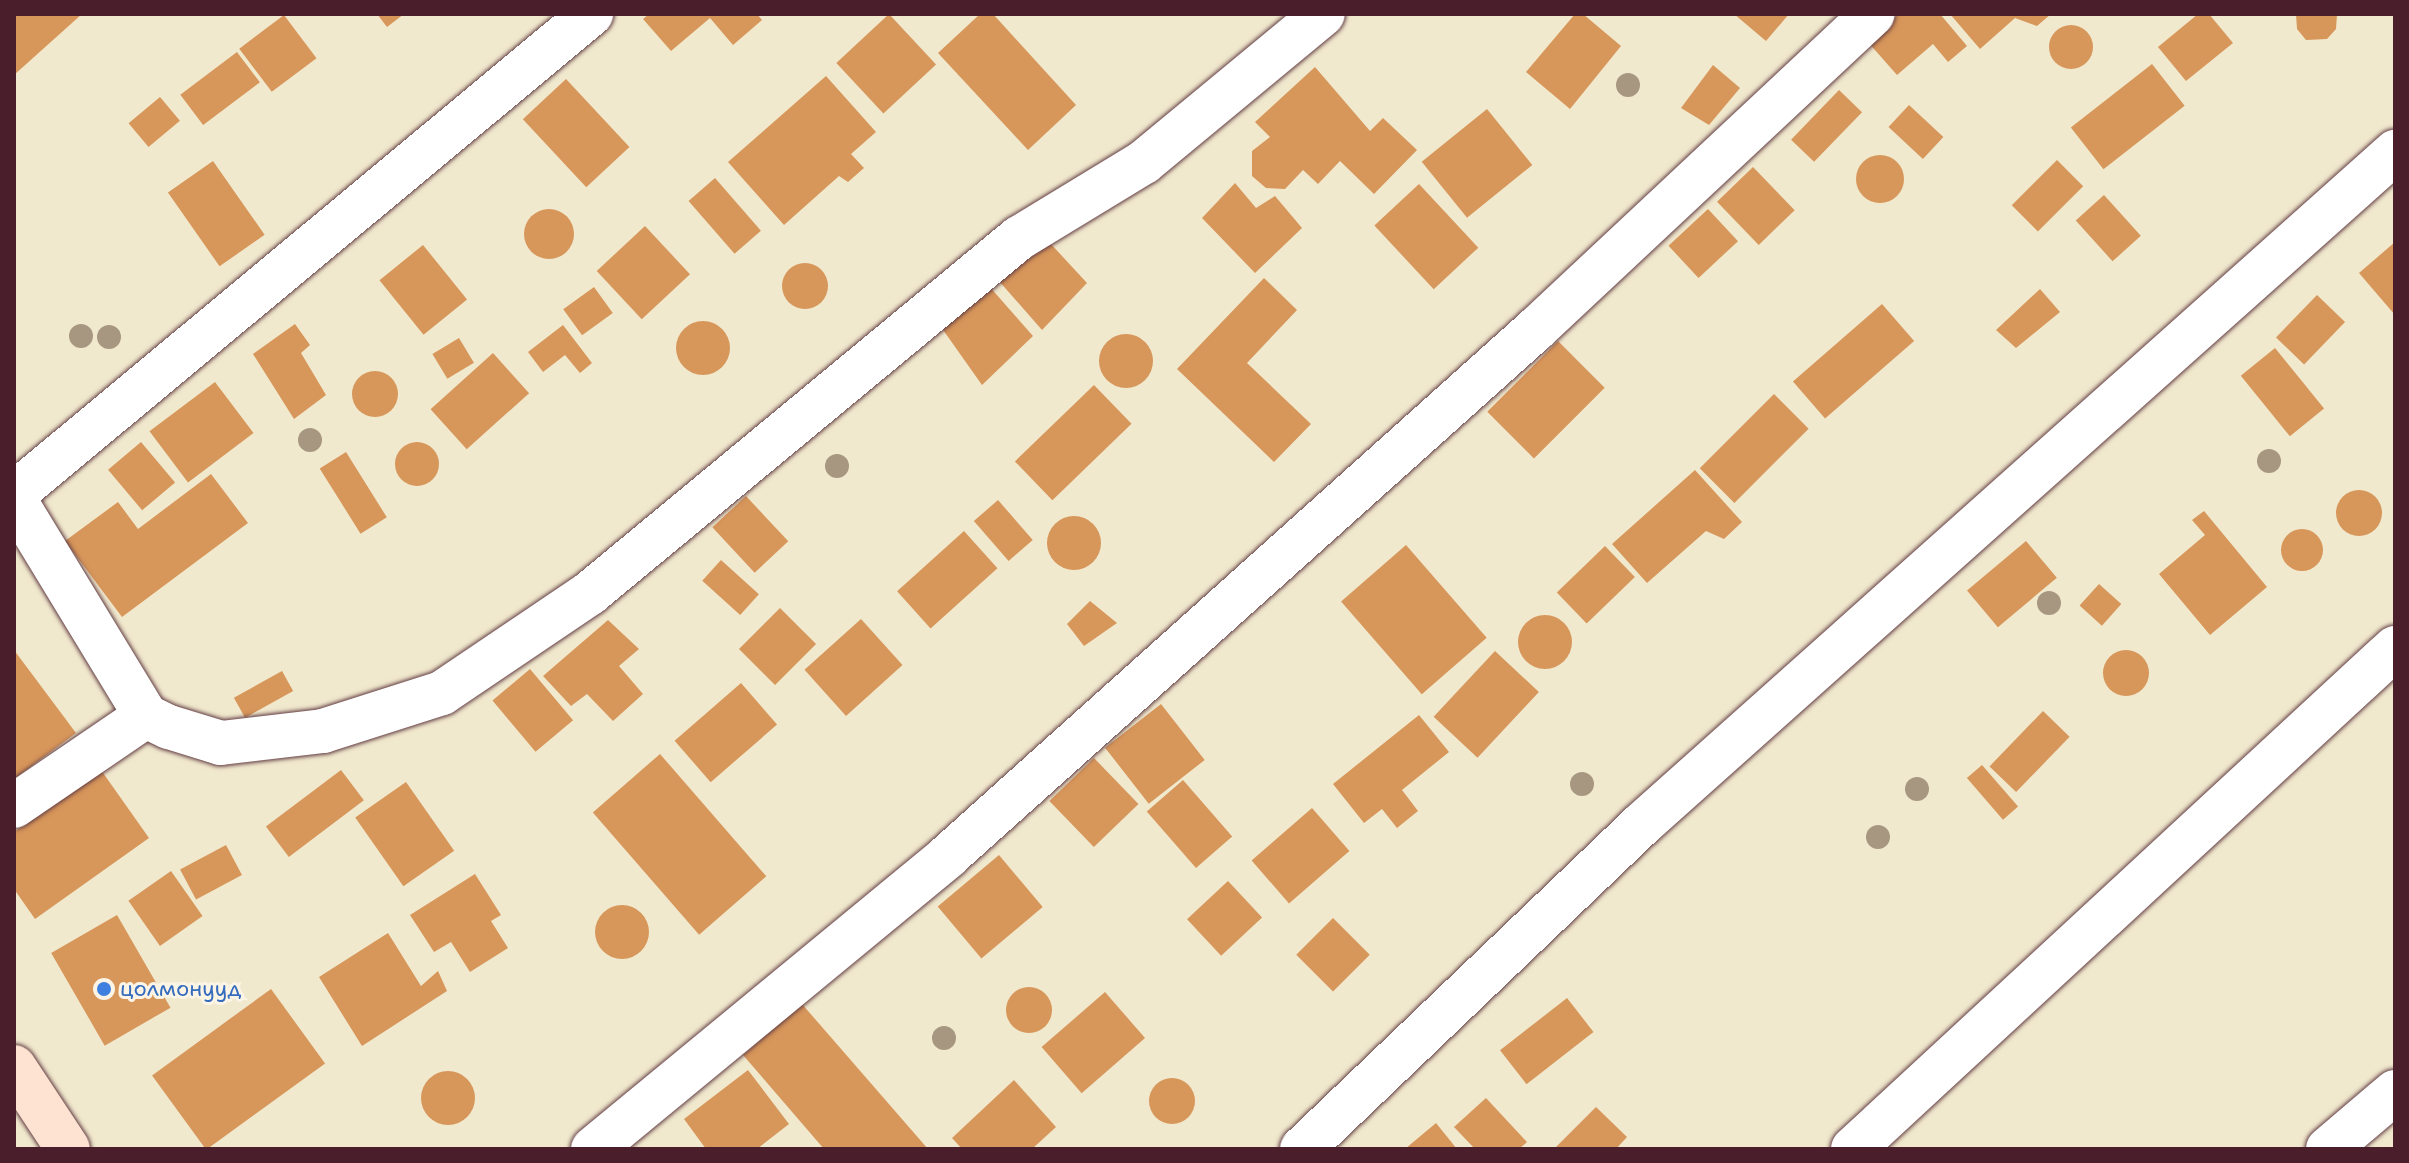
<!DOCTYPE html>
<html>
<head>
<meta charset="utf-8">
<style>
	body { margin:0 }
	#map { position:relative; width:2409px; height:1163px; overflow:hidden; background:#f1e9ce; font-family:"Shantell Sans",sans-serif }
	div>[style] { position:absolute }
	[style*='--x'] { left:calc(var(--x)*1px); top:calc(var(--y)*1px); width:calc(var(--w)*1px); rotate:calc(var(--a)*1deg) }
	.building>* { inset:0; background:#d7965a; transform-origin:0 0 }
	.round { border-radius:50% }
	.roads { filter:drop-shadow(0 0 2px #633d43) drop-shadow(0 0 2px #633d43) }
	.street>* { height:44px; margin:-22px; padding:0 22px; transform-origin:22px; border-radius:22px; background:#fff }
	.secondary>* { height:44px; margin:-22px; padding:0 22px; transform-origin:22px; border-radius:22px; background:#fee3d2 }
	.trees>* { width:24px; height:24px; margin:-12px; border-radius:50%; background:#a79781 }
	.dots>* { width:22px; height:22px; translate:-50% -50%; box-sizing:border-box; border:4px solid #fcf5e5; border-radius:50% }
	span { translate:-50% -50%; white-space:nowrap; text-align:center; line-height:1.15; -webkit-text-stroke:6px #fcf5e5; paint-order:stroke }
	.shop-label { font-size:22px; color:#366cbe }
	.left { translate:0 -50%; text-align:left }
	.frame { position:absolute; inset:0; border:16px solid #4a1f2b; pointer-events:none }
</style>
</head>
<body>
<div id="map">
	<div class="building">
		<div style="clip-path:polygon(14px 14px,82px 14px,14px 75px)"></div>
		<div style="clip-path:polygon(377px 14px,404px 14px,387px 27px)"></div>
		<div style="clip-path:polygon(649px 14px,757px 14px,762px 20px,733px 45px,710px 18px,671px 51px,643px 19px)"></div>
		<div style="left:889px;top:14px;width:69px;height:72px;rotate:47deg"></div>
		<div style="clip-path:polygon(980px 14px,993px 14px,1076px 105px,1028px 150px,938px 53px)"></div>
		<div style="clip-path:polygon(1575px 14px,1583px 14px,1621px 46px,1570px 109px,1526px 72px)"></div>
		<div style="clip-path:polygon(1734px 14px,1789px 14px,1766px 41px)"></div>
		<div style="clip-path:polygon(1899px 14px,1940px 14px,1967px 46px,1948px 62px,1933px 44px,1897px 75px,1867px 41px)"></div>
		<div style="clip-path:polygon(1950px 14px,2051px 14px,2037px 26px,2015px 18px,1980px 49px)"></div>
		<div style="clip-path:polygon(2198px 14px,2209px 14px,2233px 43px,2186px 81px,2158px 47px)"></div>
		<div style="clip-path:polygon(2296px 14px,2337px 14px,2336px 29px,2327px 39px,2306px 40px,2297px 29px)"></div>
		<div style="left:284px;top:15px;width:54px;height:56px;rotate:53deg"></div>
		<div class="round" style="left:2049px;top:25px;width:44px;height:44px"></div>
		<div style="left:237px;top:52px;width:38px;height:71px;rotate:53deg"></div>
		<div style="left:2152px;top:64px;width:53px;height:103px;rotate:52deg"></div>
		<div style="clip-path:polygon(1713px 65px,1740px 88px,1709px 125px,1681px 108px)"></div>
		<div style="clip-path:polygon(1315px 67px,1370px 131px,1383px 118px,1417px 150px,1374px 194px,1340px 161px,1318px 184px,1303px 170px,1285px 189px,1266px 188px,1252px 176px,1252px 151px,1270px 137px,1255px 122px)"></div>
		<div style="clip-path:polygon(826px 76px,876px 132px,851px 154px,864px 168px,848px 182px,839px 176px,784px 225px,728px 162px)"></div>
		<div style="left:566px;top:79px;width:93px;height:59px;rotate:47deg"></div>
		<div style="left:1839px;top:90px;width:32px;height:69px;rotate:44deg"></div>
		<div style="left:160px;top:97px;width:31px;height:41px;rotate:50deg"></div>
		<div style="left:1909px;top:105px;width:47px;height:30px;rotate:43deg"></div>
		<div style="left:1487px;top:109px;width:72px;height:84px;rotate:51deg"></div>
		<div class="round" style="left:1856px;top:155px;width:48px;height:48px"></div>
		<div style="left:2057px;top:160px;width:37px;height:64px;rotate:45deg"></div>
		<div style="left:213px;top:161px;width:90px;height:55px;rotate:55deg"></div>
		<div style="left:1753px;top:167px;width:60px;height:50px;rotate:46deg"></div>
		<div style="left:715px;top:178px;width:70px;height:35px;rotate:49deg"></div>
		<div style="clip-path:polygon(1235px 183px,1256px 208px,1275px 196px,1302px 228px,1255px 273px,1202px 218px)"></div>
		<div style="left:1419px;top:184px;width:87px;height:61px;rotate:47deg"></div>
		<div style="left:2104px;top:195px;width:55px;height:38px;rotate:48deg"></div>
		<div class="round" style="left:524px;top:209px;width:50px;height:50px"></div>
		<div style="left:1708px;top:209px;width:44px;height:54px;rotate:47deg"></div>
		<div style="left:645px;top:226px;width:66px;height:66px;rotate:47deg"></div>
		<div style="clip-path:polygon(2395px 242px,2395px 315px,2359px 273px)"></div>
		<div style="clip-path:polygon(1050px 243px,1087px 283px,1042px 330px,999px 281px)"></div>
		<div style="left:423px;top:245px;width:70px;height:56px;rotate:51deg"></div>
		<div class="round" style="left:782px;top:263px;width:46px;height:46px"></div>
		<div style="clip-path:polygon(1264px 278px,1297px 310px,1247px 363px,1311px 424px,1274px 462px,1177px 369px)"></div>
		<div style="clip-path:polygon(989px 286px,1033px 336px,982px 385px,941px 327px)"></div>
		<div style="left:594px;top:287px;width:32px;height:38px;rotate:54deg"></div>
		<div style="clip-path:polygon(2040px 289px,2060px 312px,2016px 348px,1996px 330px)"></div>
		<div style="left:2317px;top:295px;width:39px;height:59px;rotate:44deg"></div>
		<div style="left:1882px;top:304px;width:49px;height:118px;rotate:49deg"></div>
		<div class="round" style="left:676px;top:321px;width:54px;height:54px"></div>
		<div style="clip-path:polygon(295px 324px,310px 345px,301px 353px,326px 395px,294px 419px,253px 354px)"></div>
		<div style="clip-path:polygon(563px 325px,592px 363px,580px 373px,565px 355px,543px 372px,528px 352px)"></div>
		<div class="round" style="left:1099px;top:334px;width:54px;height:54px"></div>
		<div style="left:459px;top:338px;width:29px;height:31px;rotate:59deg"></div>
		<div style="left:1558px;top:341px;width:66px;height:100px;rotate:45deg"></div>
		<div style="left:2275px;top:348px;width:78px;height:44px;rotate:51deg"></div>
		<div style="left:493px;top:353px;width:54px;height:84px;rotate:48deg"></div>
		<div class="round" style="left:352px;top:371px;width:46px;height:46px"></div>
		<div style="left:215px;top:382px;width:64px;height:82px;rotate:53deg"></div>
		<div style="left:1094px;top:385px;width:54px;height:110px;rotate:46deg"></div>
		<div style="left:1774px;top:394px;width:49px;height:105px;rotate:45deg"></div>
		<div class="round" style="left:395px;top:442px;width:44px;height:44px"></div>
		<div style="left:141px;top:442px;width:53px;height:43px;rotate:50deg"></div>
		<div style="left:346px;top:452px;width:77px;height:31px;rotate:58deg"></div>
		<div style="clip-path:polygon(1695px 470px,1742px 522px,1724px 539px,1706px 531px,1647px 583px,1612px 544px)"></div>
		<div style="clip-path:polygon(211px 474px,248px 523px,122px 617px,65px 541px,118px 502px,138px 529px)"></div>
		<div class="round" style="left:2336px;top:490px;width:46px;height:46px"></div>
		<div style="left:746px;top:496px;width:62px;height:46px;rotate:47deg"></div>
		<div style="left:998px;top:500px;width:53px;height:32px;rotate:49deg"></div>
		<div style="clip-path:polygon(2204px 511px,2267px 587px,2210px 635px,2159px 574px,2205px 535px,2192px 520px)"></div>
		<div class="round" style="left:1047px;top:516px;width:54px;height:54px"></div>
		<div class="round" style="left:2281px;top:529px;width:42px;height:42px"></div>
		<div style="left:964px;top:531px;width:50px;height:90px;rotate:48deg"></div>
		<div style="left:2026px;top:541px;width:48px;height:77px;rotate:50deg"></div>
		<div style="left:1406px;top:545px;width:123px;height:86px;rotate:49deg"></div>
		<div style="left:1605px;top:546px;width:43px;height:67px;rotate:46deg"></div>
		<div style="left:721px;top:560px;width:51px;height:28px;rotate:42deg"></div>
		<div style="left:2099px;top:584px;width:30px;height:29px;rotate:42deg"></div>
		<div style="clip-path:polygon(1090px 601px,1117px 623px,1084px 646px,1067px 624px)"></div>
		<div style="left:780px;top:608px;width:51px;height:58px;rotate:45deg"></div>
		<div class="round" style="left:1518px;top:615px;width:54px;height:54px"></div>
		<div style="left:861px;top:619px;width:62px;height:76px;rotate:48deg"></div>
		<div style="clip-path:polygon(608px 620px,639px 649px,619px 666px,643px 694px,613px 721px,587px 694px,571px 706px,543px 676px)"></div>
		<div style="clip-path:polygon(14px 650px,76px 733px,14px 779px)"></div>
		<div class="round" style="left:2103px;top:650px;width:46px;height:46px"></div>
		<div style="left:1495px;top:651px;width:60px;height:90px;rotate:43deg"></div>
		<div style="left:530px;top:669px;width:67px;height:49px;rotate:50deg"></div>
		<div style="left:282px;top:671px;width:23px;height:55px;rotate:61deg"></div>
		<div style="left:741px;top:683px;width:55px;height:88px;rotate:49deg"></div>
		<div style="left:1161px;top:704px;width:71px;height:71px;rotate:52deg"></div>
		<div style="left:2043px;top:711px;width:37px;height:77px;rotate:44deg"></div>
		<div style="clip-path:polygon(1419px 715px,1449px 752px,1402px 790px,1418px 811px,1397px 828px,1382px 809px,1364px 823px,1333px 784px)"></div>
		<div style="left:660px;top:754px;width:162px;height:89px;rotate:49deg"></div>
		<div style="left:1094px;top:758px;width:64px;height:62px;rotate:46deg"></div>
		<div style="left:1982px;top:765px;width:55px;height:20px;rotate:49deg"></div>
		<div style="clip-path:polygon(101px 770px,149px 838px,35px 919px,14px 889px,14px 832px)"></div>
		<div style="left:341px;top:770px;width:38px;height:94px;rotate:53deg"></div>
		<div style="left:1183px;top:780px;width:75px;height:48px;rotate:49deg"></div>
		<div style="left:406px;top:782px;width:84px;height:62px;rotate:55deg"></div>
		<div style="left:1312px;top:808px;width:57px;height:80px;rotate:49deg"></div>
		<div style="left:226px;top:845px;width:34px;height:52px;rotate:62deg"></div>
		<div style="left:999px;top:855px;width:68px;height:80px;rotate:50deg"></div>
		<div style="left:171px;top:871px;width:55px;height:52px;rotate:55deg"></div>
		<div style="clip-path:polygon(475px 874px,501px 915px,491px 921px,508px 948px,470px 972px,451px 942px,434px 952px,410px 915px)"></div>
		<div style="left:1228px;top:881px;width:50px;height:56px;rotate:47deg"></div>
		<div class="round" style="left:595px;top:905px;width:54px;height:54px"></div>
		<div style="left:117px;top:915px;width:107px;height:76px;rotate:60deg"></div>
		<div style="left:1333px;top:918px;width:52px;height:52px;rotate:45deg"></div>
		<div style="clip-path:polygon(388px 933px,421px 986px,438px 971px,447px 991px,362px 1046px,319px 977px)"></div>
		<div class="round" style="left:1006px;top:987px;width:46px;height:46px"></div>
		<div style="left:271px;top:989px;width:92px;height:147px;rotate:54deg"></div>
		<div style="left:1105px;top:992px;width:61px;height:84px;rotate:49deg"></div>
		<div style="left:1567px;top:998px;width:43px;height:85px;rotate:52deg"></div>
		<div style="clip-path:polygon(802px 1004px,928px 1149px,824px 1149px,743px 1055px)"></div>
		<div style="clip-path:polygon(748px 1070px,789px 1124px,757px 1149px,706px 1149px,684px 1119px)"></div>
		<div class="round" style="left:421px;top:1071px;width:54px;height:54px"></div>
		<div class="round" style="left:1149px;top:1078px;width:46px;height:46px"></div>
		<div style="clip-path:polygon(1014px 1080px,1056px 1127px,1032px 1149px,962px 1149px,952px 1138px)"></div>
		<div style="clip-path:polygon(1486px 1098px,1527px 1142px,1519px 1149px,1475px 1149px,1454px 1127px)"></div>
		<div style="clip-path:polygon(1596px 1107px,1627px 1137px,1616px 1149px,1554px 1149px)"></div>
		<div style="clip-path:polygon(1436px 1123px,1457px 1149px,1405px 1149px)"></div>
	</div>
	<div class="roads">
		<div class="street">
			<div style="--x:14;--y:494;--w:751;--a:-39.76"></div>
			<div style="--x:14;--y:499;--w:254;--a:58.7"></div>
			<div style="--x:146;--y:716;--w:25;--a:26"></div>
			<div style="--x:169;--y:727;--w:54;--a:17.1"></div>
			<div style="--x:221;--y:743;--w:103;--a:-6.7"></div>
			<div style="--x:323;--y:731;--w:125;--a:-17.7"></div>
			<div style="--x:442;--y:693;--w:179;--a:-34"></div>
			<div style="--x:590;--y:593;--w:557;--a:-39.61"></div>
			<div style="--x:1019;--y:238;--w:146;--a:-31.3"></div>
			<div style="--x:1144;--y:162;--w:232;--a:-39.6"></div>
			<div style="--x:14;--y:806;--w:160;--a:-34.3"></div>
			<div style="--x:593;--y:1149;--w:460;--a:-39.5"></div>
			<div style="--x:948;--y:856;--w:790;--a:-41.87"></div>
			<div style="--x:1536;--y:329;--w:461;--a:-43.1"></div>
			<div style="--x:1302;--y:1149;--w:469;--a:-43.7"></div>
			<div style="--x:1641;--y:825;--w:1011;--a:-41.75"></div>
			<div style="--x:1853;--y:1149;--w:738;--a:-42.75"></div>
			<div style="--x:2328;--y:1149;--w:88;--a:-40.4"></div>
		</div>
		<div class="secondary">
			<div style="--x:14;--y:1067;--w:98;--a:56.6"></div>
		</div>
	</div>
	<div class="trees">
		<div style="left:1628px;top:85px"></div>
		<div style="left:81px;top:336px"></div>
		<div style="left:109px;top:337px"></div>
		<div style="left:310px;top:440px"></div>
		<div style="left:2269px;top:461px"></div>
		<div style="left:837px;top:466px"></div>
		<div style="left:2049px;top:603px"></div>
		<div style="left:1582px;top:784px"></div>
		<div style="left:1917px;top:789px"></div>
		<div style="left:1878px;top:837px"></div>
		<div style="left:944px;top:1038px"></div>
	</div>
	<div class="dots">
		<div style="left:104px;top:989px;background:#3f7fe0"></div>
	</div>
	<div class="shop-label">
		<span class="left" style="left:120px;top:989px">цолмонууд</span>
	</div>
	<div class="frame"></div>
</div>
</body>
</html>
